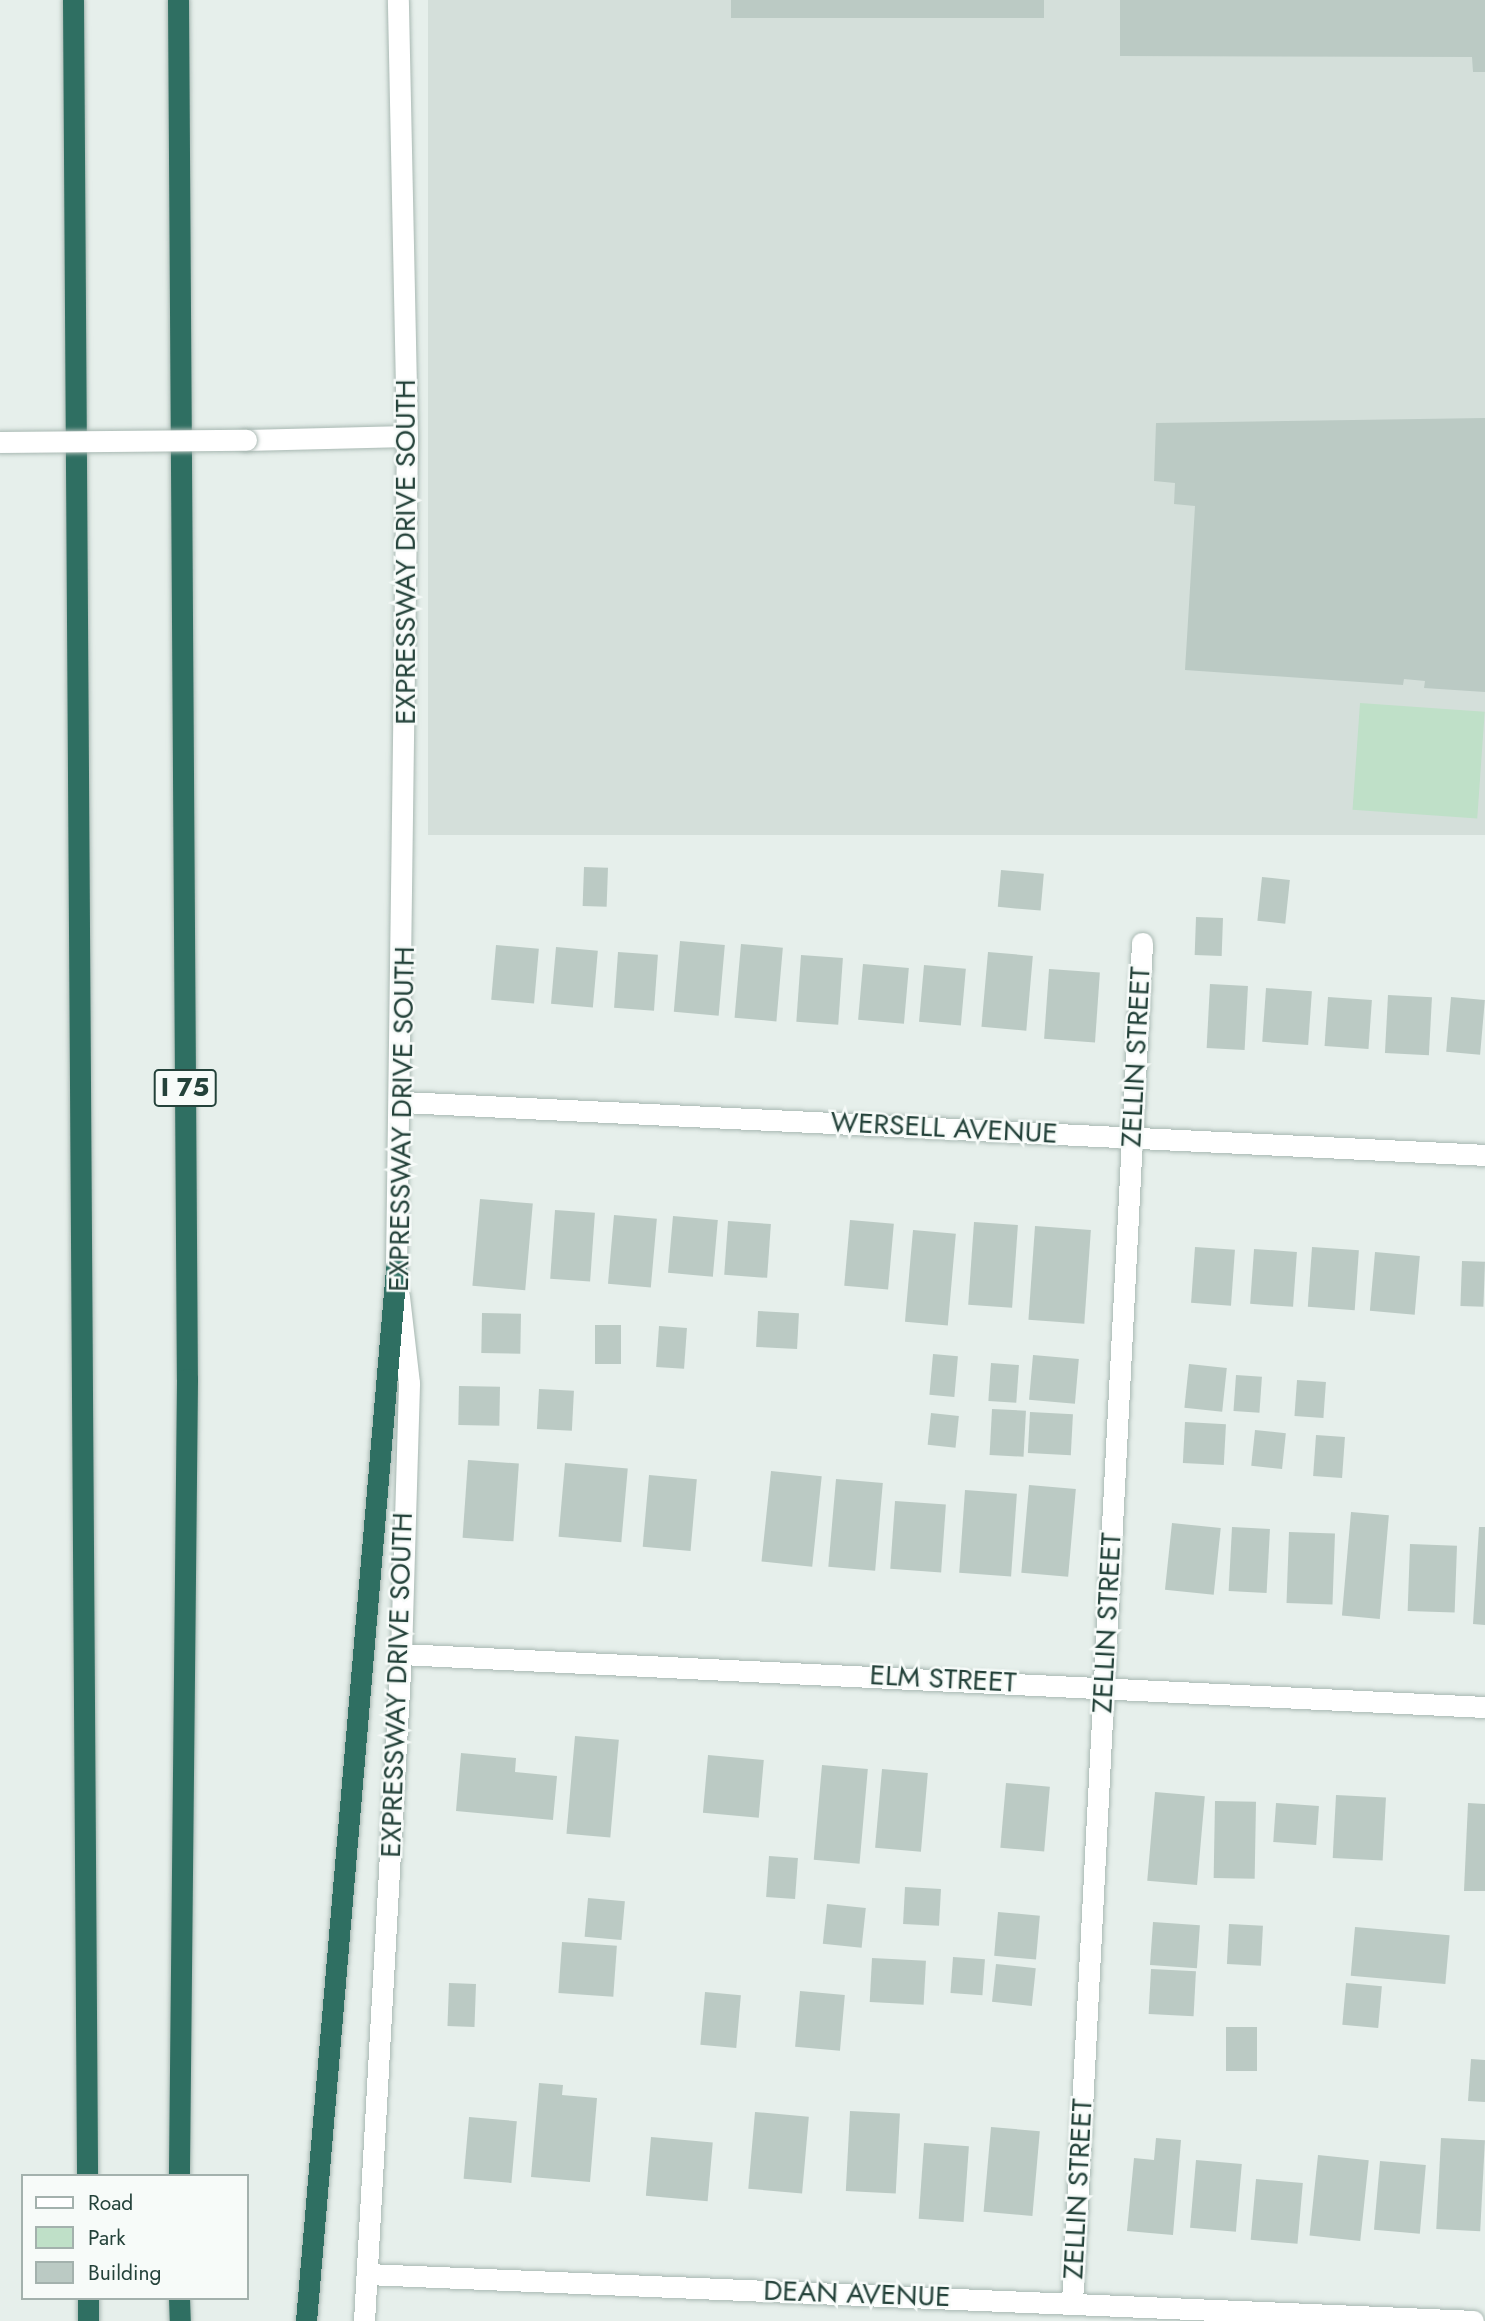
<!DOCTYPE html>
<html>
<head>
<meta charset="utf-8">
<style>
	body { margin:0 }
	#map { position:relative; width:1485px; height:2321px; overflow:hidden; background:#e6efeb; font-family:Jost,sans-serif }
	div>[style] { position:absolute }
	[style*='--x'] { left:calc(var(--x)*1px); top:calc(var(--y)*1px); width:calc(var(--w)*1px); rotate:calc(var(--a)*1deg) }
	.built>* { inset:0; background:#d4dfda; transform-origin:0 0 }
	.green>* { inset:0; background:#bfe0c8; transform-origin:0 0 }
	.building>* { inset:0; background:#bbcac4; transform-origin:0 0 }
	.roads { filter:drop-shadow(0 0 2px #a8b8b2) drop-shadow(0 0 2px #a8b8b2) }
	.minor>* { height:21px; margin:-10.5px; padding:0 10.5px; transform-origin:10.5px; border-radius:10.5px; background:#fff }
	.tertiary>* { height:21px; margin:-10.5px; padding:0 10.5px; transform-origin:10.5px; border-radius:10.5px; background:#fff }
	.secondary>* { height:21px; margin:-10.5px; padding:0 10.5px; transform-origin:10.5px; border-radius:10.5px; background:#fff }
	.motorway>* { height:21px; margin:-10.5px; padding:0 10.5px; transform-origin:10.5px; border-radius:10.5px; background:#2f6f62 }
	.bridges { filter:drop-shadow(0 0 2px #a8b8b2) drop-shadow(0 0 2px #a8b8b2) }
	.tertiary-bridge>* { height:21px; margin:-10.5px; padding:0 10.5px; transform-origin:10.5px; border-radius:10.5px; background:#fff }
	span { translate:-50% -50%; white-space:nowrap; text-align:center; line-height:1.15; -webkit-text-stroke:5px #f7fbf9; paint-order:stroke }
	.shield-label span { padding:2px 5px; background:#f7fbf9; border:2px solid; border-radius:5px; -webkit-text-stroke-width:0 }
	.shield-label { font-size:26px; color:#24423a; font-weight:700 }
	.street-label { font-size:28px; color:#24423a }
	.legend { position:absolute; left:21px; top:2174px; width:228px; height:126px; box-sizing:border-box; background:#f7fbf9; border:2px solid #a3b1ad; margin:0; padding:9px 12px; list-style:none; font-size:21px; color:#24423a }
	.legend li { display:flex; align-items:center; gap:14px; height:35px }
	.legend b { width:35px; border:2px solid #a3b1ad }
</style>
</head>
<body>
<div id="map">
	<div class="built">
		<div style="left:428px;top:0;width:1057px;height:835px"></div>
	</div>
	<div class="green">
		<div style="left:1360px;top:703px;width:125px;height:107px;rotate:4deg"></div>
	</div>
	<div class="building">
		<div style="left:731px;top:0;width:313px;height:18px"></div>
		<div style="clip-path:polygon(1120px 0,1485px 0,1485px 72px,1473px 72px,1472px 57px,1120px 56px)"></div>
		<div style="clip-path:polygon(1485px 418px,1485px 692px,1424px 688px,1425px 681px,1404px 679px,1403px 685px,1185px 670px,1195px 506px,1174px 504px,1175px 483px,1154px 481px,1156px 423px)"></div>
		<div style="left:584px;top:867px;width:24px;height:39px;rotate:2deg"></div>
		<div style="left:1001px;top:870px;width:43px;height:37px;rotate:5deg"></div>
		<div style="left:1262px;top:877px;width:28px;height:44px;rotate:6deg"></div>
		<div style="left:1196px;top:917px;width:27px;height:38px;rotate:2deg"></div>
		<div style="left:680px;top:941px;width:45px;height:71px;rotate:5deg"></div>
		<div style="left:741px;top:944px;width:42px;height:74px;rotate:5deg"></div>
		<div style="left:496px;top:945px;width:43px;height:55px;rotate:5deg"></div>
		<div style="left:556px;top:947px;width:42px;height:57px;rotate:5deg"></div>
		<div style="left:618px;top:952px;width:40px;height:56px;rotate:4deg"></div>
		<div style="left:988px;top:952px;width:45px;height:75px;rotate:5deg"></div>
		<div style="left:801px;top:955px;width:42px;height:67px;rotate:4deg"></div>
		<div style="left:863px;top:964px;width:46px;height:56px;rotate:5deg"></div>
		<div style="left:924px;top:965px;width:42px;height:57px;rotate:5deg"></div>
		<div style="left:1049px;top:969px;width:51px;height:70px;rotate:4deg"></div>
		<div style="left:1210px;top:984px;width:38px;height:64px;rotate:3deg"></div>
		<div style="left:1266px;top:988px;width:46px;height:54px;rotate:4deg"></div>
		<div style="left:1388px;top:995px;width:44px;height:58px;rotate:3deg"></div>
		<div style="left:1328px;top:997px;width:44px;height:49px;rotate:4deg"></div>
		<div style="left:1451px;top:997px;width:34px;height:55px;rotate:5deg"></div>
		<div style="left:480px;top:1199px;width:53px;height:87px;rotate:5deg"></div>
		<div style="left:555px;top:1210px;width:40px;height:69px;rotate:4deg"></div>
		<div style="left:614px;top:1215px;width:43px;height:69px;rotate:5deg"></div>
		<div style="left:673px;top:1216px;width:45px;height:57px;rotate:5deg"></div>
		<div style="left:850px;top:1220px;width:44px;height:66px;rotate:5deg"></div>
		<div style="left:728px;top:1221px;width:43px;height:54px;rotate:4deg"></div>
		<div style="left:974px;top:1222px;width:44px;height:83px;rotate:4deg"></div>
		<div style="left:1035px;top:1226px;width:56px;height:94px;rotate:4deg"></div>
		<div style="left:913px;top:1230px;width:43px;height:92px;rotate:5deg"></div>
		<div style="left:1195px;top:1247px;width:40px;height:56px;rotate:4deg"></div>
		<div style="left:1312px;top:1247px;width:47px;height:60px;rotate:4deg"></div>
		<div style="left:1254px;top:1249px;width:43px;height:55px;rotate:4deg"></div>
		<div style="left:1375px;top:1252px;width:45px;height:59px;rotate:5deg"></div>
		<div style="left:1462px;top:1261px;width:23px;height:45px;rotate:2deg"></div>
		<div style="left:758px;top:1311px;width:41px;height:36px;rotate:3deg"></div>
		<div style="left:482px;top:1313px;width:39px;height:40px;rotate:1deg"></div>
		<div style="left:595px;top:1325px;width:26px;height:39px"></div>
		<div style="left:659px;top:1326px;width:28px;height:41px;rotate:4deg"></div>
		<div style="left:933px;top:1354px;width:25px;height:41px;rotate:5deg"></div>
		<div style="left:1033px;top:1355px;width:46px;height:45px;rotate:5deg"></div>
		<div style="left:991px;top:1363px;width:28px;height:38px;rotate:4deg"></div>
		<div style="left:1189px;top:1364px;width:38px;height:44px;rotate:6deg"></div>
		<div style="left:1236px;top:1375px;width:26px;height:36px;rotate:4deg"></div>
		<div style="left:1297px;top:1380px;width:29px;height:36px;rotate:4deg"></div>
		<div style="left:459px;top:1386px;width:41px;height:39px;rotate:1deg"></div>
		<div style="left:539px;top:1389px;width:35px;height:40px;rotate:3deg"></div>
		<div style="left:992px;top:1409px;width:34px;height:46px;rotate:3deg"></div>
		<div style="left:1030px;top:1412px;width:43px;height:41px;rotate:3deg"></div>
		<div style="left:931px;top:1413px;width:28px;height:32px;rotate:6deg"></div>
		<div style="left:1185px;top:1422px;width:41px;height:41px;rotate:3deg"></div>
		<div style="left:1255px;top:1430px;width:31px;height:36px;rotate:6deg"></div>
		<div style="left:1316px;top:1435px;width:29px;height:41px;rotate:4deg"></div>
		<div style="left:468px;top:1460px;width:51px;height:78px;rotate:4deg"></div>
		<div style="left:565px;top:1463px;width:63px;height:74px;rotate:5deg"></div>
		<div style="left:771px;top:1471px;width:51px;height:91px;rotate:6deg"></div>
		<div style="left:649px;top:1475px;width:48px;height:72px;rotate:5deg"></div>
		<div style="left:836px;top:1479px;width:47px;height:88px;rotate:5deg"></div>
		<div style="left:1029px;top:1485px;width:47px;height:88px;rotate:5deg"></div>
		<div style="left:965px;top:1490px;width:52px;height:83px;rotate:4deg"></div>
		<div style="left:895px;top:1501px;width:51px;height:68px;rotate:4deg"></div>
		<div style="left:1351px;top:1512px;width:38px;height:104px;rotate:5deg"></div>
		<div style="left:1172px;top:1523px;width:49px;height:67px;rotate:6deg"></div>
		<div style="left:1232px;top:1527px;width:38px;height:64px;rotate:3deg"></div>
		<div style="clip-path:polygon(1479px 1527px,1485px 1527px,1485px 1625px,1473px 1624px)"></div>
		<div style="left:1289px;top:1532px;width:46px;height:71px;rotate:2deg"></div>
		<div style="left:1410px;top:1544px;width:47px;height:67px;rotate:2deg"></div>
		<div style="left:575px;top:1736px;width:44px;height:98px;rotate:5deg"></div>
		<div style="clip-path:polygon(461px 1753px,516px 1758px,515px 1772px,557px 1776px,553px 1820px,456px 1811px)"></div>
		<div style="left:708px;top:1755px;width:56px;height:58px;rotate:5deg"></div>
		<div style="left:822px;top:1765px;width:46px;height:95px;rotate:5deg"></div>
		<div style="left:882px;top:1769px;width:46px;height:79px;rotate:5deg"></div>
		<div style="left:1006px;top:1783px;width:44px;height:65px;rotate:5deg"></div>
		<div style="left:1155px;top:1792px;width:50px;height:89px;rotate:5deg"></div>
		<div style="left:1336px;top:1795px;width:50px;height:63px;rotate:3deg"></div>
		<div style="left:1215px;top:1801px;width:41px;height:77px;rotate:1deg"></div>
		<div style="left:1276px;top:1803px;width:43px;height:39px;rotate:4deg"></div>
		<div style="clip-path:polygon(1468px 1803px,1485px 1804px,1485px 1891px,1464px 1891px)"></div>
		<div style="left:769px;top:1856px;width:29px;height:41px;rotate:4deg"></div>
		<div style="left:905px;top:1887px;width:36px;height:37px;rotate:3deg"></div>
		<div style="left:588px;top:1898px;width:37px;height:39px;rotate:5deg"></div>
		<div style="left:827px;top:1904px;width:39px;height:40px;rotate:6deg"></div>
		<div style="left:998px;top:1912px;width:42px;height:44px;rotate:5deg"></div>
		<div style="left:1153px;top:1922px;width:47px;height:43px;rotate:4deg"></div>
		<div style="left:1229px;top:1924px;width:34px;height:40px;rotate:3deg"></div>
		<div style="left:1355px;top:1927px;width:95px;height:49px;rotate:5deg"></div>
		<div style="left:562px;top:1942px;width:55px;height:51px;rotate:4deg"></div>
		<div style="left:953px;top:1957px;width:32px;height:36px;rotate:4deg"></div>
		<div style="left:872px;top:1958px;width:54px;height:44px;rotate:3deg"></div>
		<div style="left:996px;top:1964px;width:40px;height:38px;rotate:6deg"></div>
		<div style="left:1151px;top:1969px;width:45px;height:45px;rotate:3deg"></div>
		<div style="left:449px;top:1983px;width:27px;height:43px;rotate:2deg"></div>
		<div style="left:1346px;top:1983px;width:36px;height:42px;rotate:5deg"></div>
		<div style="left:800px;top:1991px;width:45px;height:56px;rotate:5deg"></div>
		<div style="left:705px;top:1992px;width:36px;height:53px;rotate:5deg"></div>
		<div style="left:1226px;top:2027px;width:31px;height:44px"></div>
		<div style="clip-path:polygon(1471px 2059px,1485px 2060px,1485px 2102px,1468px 2101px)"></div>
		<div style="clip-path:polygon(539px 2083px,563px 2085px,562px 2095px,597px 2098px,590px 2182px,531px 2177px)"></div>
		<div style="left:850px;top:2111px;width:50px;height:80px;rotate:3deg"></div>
		<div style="left:755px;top:2112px;width:54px;height:77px;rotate:5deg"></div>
		<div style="left:469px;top:2117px;width:48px;height:62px;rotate:5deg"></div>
		<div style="left:991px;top:2127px;width:49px;height:85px;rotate:5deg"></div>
		<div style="left:651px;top:2137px;width:62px;height:59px;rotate:5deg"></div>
		<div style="clip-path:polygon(1156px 2138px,1181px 2140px,1173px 2235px,1127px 2231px,1134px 2158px,1154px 2160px)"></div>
		<div style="left:1441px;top:2138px;width:44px;height:91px;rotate:3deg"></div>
		<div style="left:924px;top:2143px;width:45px;height:76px;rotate:4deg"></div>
		<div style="left:1318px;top:2155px;width:51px;height:81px;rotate:6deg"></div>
		<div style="left:1196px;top:2160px;width:46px;height:68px;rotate:5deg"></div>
		<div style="left:1380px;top:2161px;width:46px;height:69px;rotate:5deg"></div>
		<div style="left:1256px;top:2179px;width:47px;height:61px;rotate:5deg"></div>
	</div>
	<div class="roads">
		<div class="minor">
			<div style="--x:403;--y:1102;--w:1083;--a:2.8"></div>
			<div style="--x:401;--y:1654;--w:1085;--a:2.8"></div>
			<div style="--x:367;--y:2274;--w:1107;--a:2.43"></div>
			<div style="--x:1072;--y:2302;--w:1361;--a:-87.05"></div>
		</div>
		<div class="tertiary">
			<div style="--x:246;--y:440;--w:161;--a:-1.4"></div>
			<div style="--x:364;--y:2321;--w:668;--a:-86.82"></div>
			<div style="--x:401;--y:1654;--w:271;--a:-88.3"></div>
			<div style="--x:409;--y:1383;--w:88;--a:-96.6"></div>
		</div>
		<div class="secondary">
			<div style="--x:396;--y:1268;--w:832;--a:-89.24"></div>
			<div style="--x:407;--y:436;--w:436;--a:-91.2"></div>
		</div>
		<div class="motorway">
			<div style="--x:73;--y:0;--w:2176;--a:89.63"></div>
			<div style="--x:178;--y:0;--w:1379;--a:89.63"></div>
			<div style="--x:187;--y:1379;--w:797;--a:90.58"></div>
			<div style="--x:88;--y:2298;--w:23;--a:90"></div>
			<div style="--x:179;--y:2298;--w:23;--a:88"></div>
			<div style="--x:306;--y:2321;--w:1057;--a:-85.11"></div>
		</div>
	</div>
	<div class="bridges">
		<div class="tertiary-bridge">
			<div style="--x:0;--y:442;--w:246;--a:-0.5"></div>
		</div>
	</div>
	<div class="shield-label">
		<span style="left:185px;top:1088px">I 75</span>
	</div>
	<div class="street-label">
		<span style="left:406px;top:552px;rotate:-90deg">EXPRESSWAY DRIVE SOUTH</span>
		<span style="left:1136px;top:1057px;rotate:-87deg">ZELLIN STREET</span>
		<span style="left:402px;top:1119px;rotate:-89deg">EXPRESSWAY DRIVE SOUTH</span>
		<span style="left:944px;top:1128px;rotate:3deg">WERSELL AVENUE</span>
		<span style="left:1107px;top:1623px;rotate:-87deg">ZELLIN STREET</span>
		<span style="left:943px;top:1679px;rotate:3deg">ELM STREET</span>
		<span style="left:397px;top:1685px;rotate:-88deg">EXPRESSWAY DRIVE SOUTH</span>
		<span style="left:1078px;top:2189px;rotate:-87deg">ZELLIN STREET</span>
		<span style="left:857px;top:2294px;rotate:2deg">DEAN AVENUE</span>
	</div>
	<ul class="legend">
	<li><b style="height:9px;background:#fff"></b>Road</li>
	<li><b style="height:19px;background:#bfe0c8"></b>Park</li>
	<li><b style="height:19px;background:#bbcac4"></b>Building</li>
	</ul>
</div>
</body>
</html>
